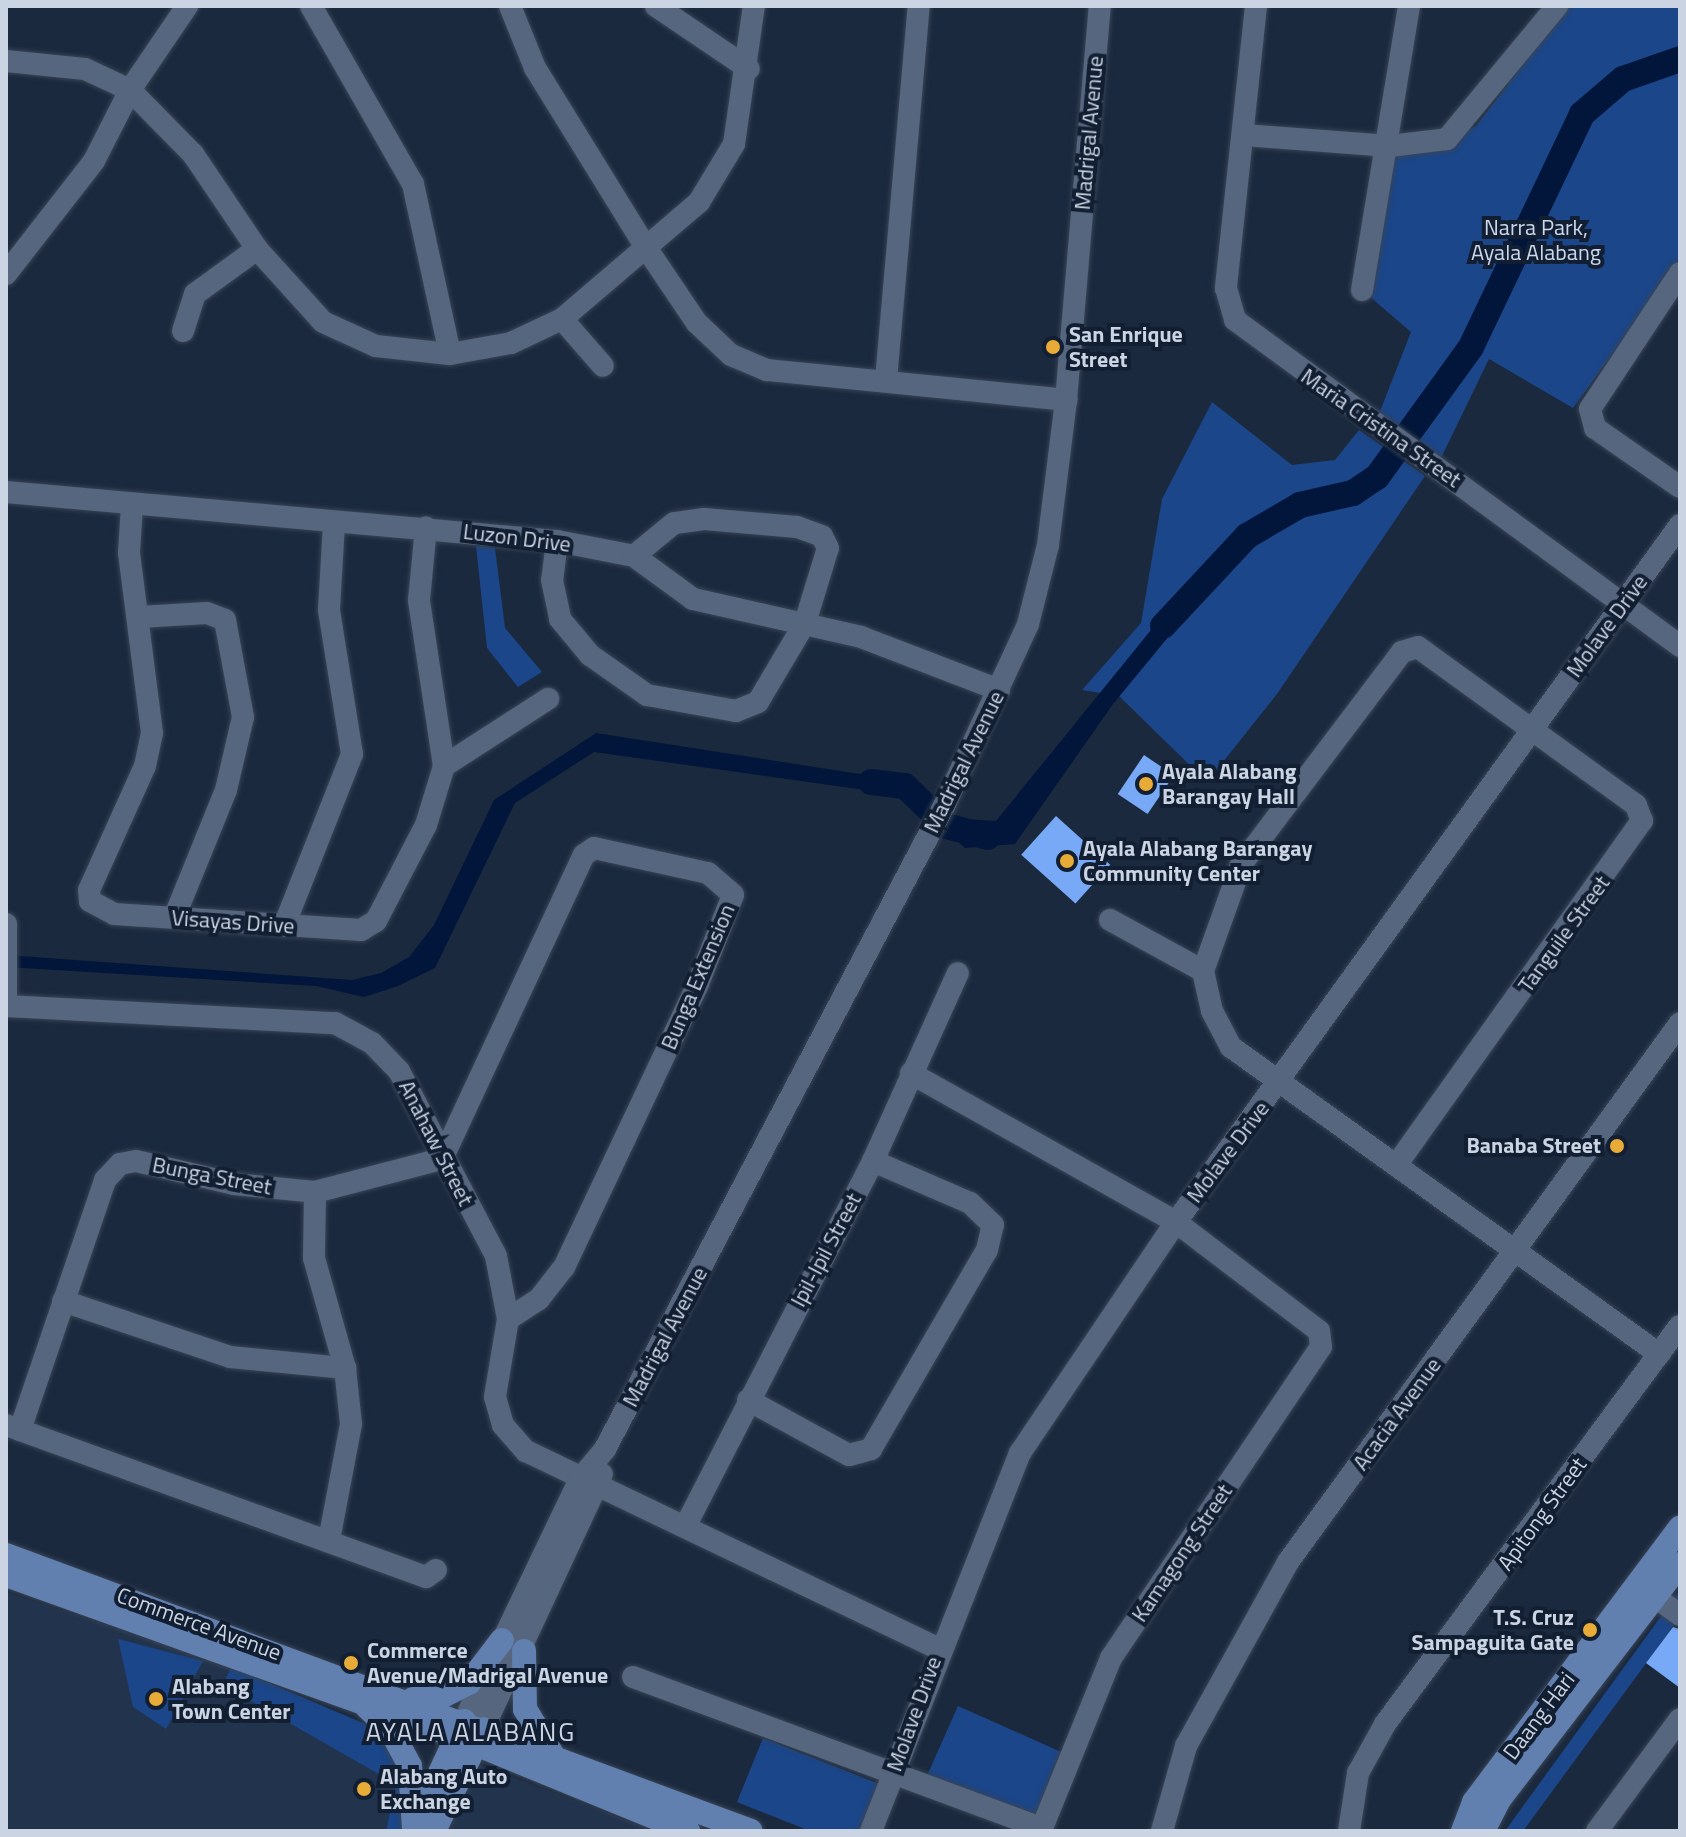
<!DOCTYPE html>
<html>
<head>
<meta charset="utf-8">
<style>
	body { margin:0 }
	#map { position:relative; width:1686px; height:1837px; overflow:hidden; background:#1b293e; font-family:"Titillium Web",sans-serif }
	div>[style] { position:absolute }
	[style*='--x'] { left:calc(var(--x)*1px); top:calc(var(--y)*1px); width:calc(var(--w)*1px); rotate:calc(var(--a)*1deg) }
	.built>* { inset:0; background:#22334d }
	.green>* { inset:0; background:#1b4689; transform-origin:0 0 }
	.water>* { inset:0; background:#01163a }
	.river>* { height:26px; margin:-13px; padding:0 13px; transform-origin:13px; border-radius:13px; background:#01163a }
	.building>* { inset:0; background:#77a9f7; transform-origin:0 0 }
	.roads { filter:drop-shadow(0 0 2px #384455) drop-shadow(0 0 2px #384455) }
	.minor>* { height:22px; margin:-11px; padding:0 11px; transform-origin:11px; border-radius:11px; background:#56667e }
	.major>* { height:24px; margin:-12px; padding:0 12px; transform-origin:12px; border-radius:12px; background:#6180b0 }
	.dots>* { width:22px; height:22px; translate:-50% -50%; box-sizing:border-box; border:4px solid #121f33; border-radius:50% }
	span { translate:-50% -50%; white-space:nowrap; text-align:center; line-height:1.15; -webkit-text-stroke:8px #121f33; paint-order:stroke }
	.street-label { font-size:22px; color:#cbd4e2 }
	.park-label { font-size:22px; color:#cad7ec }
	.poi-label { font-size:22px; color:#cbd4e2; font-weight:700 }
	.left { translate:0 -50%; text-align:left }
	.right { translate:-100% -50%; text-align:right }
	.quarter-label { font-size:26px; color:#cbd4e2; letter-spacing:2px }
	.frame { position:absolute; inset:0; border:8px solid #cbd4e2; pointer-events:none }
</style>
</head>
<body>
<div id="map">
	<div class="built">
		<div style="clip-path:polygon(6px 1592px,231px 1667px,394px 1751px,403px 1831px,6px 1831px)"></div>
		<div style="clip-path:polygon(481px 1765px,654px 1831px,449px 1831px)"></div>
	</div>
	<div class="green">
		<div style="clip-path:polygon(1568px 6px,1680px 6px,1680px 262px,1573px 408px,1489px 359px,1441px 458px,1379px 414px,1411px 332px,1362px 290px,1392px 146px,1448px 140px,1476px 126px)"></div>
		<div style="clip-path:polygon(1212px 402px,1292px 465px,1335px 460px,1359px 430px,1425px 476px,1277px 694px,1207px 782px,1119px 696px,1082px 690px,1141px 623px,1162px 499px)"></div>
		<div style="clip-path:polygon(476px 546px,495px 548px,505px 628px,542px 672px,518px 687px,487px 648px)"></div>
		<div style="clip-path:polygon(1680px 1590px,1680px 1617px,1523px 1831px,1505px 1831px)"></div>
		<div style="clip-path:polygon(118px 1639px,203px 1661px,166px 1729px,133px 1707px)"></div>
		<div style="clip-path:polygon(231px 1667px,382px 1731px,403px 1778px,403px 1831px,386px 1831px,396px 1784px,223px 1685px)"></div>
		<div style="left:958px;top:1706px;width:118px;height:78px;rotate:24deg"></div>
		<div style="clip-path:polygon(763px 1738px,879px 1784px,860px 1831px,810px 1831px,737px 1802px)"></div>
	</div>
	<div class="water">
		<div style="clip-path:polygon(1181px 593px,1193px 607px,1113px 704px,1015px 844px,965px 848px,954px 838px,964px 819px,996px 821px)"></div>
		<div style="clip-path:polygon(596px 733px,892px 779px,934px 805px,924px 815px,905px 799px,858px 789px,594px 752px,515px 803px,435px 968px,398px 986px,364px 997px,316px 986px,6px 967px,6px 955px,352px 980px,381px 973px,409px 957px,434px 925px,494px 800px)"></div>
	</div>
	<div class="river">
		<div style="--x:1163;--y:626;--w:123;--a:-47"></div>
		<div style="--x:1247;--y:536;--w:61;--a:-30.3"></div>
		<div style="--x:1300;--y:505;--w:54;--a:-12.8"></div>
		<div style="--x:1353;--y:493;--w:29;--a:-34"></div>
		<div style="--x:1377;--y:477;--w:160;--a:-54.1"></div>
		<div style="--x:1471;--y:347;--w:258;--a:-64.5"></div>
		<div style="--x:1582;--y:114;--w:54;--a:-40.5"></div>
		<div style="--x:1623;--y:79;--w:60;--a:-19.3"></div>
		<div style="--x:871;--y:782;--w:34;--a:7"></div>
		<div style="--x:905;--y:786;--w:57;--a:44.3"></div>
		<div style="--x:946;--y:826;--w:43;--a:14.7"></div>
	</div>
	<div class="building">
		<div style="left:1144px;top:755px;width:36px;height:47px;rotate:34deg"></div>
		<div style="left:1056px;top:816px;width:73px;height:52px;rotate:42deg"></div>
		<div style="clip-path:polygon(1673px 1627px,1680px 1629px,1680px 1688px,1646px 1663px)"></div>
	</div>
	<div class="roads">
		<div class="minor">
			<div style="--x:311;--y:6;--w:205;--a:60.2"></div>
			<div style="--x:413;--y:184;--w:174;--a:77.7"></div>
			<div style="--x:510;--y:6;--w:67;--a:68"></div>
			<div style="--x:535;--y:68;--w:213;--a:58.3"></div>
			<div style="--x:647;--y:249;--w:89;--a:56"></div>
			<div style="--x:697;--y:323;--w:47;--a:43.3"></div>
			<div style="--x:731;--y:355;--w:39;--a:23"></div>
			<div style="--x:767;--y:370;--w:301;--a:5.7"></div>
			<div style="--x:656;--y:6;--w:112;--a:34.1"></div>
			<div style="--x:1256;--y:6;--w:284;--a:96.1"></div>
			<div style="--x:1226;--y:288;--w:33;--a:74"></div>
			<div style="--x:1235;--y:320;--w:552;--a:36.23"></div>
			<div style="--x:6;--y:61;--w:79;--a:5.8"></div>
			<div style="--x:85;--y:69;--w:50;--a:25"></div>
			<div style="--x:130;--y:90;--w:90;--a:45.5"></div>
			<div style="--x:193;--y:154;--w:115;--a:56"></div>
			<div style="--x:257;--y:249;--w:98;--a:47.9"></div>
			<div style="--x:323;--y:322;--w:58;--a:24.4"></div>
			<div style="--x:376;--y:346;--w:74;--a:6.2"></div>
			<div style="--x:450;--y:354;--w:62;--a:-10.2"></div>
			<div style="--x:511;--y:343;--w:56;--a:-25.2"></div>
			<div style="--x:562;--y:319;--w:180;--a:-40.5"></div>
			<div style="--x:699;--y:202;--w:68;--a:-58.9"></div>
			<div style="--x:734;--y:144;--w:139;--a:-81.8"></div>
			<div style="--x:1244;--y:135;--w:146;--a:4.3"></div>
			<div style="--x:1390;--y:146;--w:57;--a:-7"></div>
			<div style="--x:1447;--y:139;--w:173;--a:-50.4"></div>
			<div style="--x:1680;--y:273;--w:163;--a:123.5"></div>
			<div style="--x:1590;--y:409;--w:20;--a:75"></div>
			<div style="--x:1595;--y:428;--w:103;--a:34.8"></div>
			<div style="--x:6;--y:274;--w:143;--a:-52.1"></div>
			<div style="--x:94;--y:161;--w:80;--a:-63.1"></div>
			<div style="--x:130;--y:90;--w:102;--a:-55.8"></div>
			<div style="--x:1362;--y:290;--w:288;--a:-80.6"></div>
			<div style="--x:562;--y:319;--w:62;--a:48.9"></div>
			<div style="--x:183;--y:331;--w:39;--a:-72"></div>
			<div style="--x:195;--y:294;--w:77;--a:-36"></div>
			<div style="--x:886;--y:380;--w:375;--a:-85"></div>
			<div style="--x:6;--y:492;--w:553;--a:5.08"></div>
			<div style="--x:557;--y:541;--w:78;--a:11"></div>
			<div style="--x:634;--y:556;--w:73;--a:36.1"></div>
			<div style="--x:693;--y:599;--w:172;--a:12.7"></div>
			<div style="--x:861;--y:637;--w:148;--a:21"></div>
			<div style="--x:132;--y:505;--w:48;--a:93.6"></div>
			<div style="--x:129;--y:553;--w:181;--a:82.7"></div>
			<div style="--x:152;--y:733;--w:34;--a:102"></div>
			<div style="--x:145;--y:766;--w:136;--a:114.3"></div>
			<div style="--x:89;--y:890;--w:11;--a:85"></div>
			<div style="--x:90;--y:901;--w:27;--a:28"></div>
			<div style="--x:114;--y:914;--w:248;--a:3.7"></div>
			<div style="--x:361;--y:930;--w:17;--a:-31"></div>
			<div style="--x:376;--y:921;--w:108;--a:-62.5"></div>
			<div style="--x:426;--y:825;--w:62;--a:-73"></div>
			<div style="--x:444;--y:766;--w:168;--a:-98.6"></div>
			<div style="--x:419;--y:600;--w:73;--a:-84.5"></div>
			<div style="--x:557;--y:541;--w:39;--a:97"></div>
			<div style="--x:552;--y:580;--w:40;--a:78"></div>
			<div style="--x:560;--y:619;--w:47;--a:50.2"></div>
			<div style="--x:590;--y:655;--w:70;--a:35.1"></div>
			<div style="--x:647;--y:695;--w:90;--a:10.2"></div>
			<div style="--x:736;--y:711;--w:24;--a:-22"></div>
			<div style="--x:758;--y:702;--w:92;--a:-59.3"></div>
			<div style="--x:805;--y:623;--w:78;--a:-73"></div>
			<div style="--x:828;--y:548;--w:13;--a:-117"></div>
			<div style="--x:822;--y:536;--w:27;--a:-160"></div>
			<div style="--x:797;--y:527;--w:93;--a:-175.1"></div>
			<div style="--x:704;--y:519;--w:30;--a:172"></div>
			<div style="--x:674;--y:523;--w:52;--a:140.5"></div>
			<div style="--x:139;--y:617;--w:68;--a:-3.4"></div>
			<div style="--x:207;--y:613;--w:19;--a:21"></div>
			<div style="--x:225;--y:620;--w:99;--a:79.5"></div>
			<div style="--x:243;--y:717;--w:75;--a:103.1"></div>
			<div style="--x:226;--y:790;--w:138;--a:112.1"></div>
			<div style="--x:444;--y:766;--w:124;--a:-32.8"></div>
			<div style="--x:1110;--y:920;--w:106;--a:28.7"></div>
			<div style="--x:6;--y:924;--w:77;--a:90"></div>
			<div style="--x:284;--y:926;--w:185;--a:-68.4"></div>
			<div style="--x:352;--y:754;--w:146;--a:-99.1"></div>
			<div style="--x:329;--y:610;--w:88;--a:-86.7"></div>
			<div style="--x:6;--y:1006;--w:329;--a:3"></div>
			<div style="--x:335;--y:1023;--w:42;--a:28.4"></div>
			<div style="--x:372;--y:1043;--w:39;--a:46"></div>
			<div style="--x:399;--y:1071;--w:209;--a:62.3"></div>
			<div style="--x:496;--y:1256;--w:64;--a:79.2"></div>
			<div style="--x:508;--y:1319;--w:79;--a:99.5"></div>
			<div style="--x:495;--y:1397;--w:29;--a:74"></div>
			<div style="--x:503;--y:1425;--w:35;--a:49"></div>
			<div style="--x:526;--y:1451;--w:457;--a:25.6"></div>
			<div style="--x:1397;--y:1164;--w:422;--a:-54.5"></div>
			<div style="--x:1642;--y:821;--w:17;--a:-111"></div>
			<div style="--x:1636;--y:805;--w:269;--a:-144.1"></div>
			<div style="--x:1418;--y:647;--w:17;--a:163"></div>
			<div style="--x:1402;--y:652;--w:267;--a:127.1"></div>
			<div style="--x:1241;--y:865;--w:113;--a:109.7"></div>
			<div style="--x:1203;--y:971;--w:41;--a:77.3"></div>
			<div style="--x:1212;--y:1011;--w:41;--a:62.2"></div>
			<div style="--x:1231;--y:1047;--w:527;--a:35.65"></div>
			<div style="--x:315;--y:1192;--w:66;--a:90.9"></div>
			<div style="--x:314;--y:1258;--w:114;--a:74.3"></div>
			<div style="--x:345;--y:1368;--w:56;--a:83.9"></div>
			<div style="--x:351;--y:1424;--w:118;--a:100.7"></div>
			<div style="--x:63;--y:1301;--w:176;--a:18.5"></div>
			<div style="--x:230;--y:1357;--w:116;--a:5.5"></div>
			<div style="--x:748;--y:1400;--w:115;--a:28.6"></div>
			<div style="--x:849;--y:1455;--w:23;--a:-15"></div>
			<div style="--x:871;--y:1449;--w:230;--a:-59.8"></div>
			<div style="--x:987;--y:1250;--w:26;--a:-77"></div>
			<div style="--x:993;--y:1225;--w:32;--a:-136"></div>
			<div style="--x:970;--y:1203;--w:106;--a:-156.6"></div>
			<div style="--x:6;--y:1425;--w:447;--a:19.9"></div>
			<div style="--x:426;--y:1577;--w:12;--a:-35"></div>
			<div style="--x:20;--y:1430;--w:264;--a:-71.2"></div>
			<div style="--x:105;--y:1180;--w:22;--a:-47"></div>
			<div style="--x:120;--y:1164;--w:16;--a:-11"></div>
			<div style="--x:136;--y:1161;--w:101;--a:13.2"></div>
			<div style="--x:234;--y:1184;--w:81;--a:5.6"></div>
			<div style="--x:315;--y:1192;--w:131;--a:-14.6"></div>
			<div style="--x:442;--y:1159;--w:336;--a:-65"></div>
			<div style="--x:584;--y:855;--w:12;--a:-35"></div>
			<div style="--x:594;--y:848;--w:117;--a:12.4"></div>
			<div style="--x:708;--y:873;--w:33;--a:41"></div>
			<div style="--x:733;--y:895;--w:96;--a:111.5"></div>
			<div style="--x:698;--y:984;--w:313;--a:115.3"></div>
			<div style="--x:564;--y:1267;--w:41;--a:128"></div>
			<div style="--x:539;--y:1299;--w:37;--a:147"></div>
			<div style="--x:687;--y:1523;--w:407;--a:-62.8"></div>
			<div style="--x:873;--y:1161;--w:206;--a:-65.7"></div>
			<div style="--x:1641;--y:1587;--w:48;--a:35.7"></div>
			<div style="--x:633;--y:1677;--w:436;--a:20.3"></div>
			<div style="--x:1042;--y:1828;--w:183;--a:-67.9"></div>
			<div style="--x:1111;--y:1658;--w:375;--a:-56"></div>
			<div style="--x:1321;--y:1347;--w:16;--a:-97"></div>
			<div style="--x:1319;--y:1331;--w:180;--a:-142.7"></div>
			<div style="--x:1176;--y:1222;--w:304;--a:-150.7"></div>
			<div style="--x:465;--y:1719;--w:266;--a:-64.4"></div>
			<div style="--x:580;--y:1479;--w:39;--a:-50"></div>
			<div style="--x:605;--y:1449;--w:729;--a:-62.2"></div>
			<div style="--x:945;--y:804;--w:198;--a:-65.2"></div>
			<div style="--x:1028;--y:624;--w:81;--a:-75.8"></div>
			<div style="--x:1048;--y:545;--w:146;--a:-82.9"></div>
			<div style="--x:1066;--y:400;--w:395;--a:-85.1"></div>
			<div style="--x:484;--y:1727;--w:279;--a:-65"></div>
			<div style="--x:871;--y:1831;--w:406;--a:-68.5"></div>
			<div style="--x:1020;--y:1453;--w:279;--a:-56"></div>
			<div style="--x:1176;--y:1222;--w:860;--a:-54.13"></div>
			<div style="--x:1162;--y:1831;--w:88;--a:-74.2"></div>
			<div style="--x:1186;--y:1746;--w:210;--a:-61"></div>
			<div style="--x:1288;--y:1562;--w:666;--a:-53.97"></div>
			<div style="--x:1349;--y:1831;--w:59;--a:-81.2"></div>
			<div style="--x:1358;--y:1773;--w:56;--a:-61.1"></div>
			<div style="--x:1385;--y:1724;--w:495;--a:-53.5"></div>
			<div style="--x:1597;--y:1831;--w:139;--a:-53.5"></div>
		</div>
		<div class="major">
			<div style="--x:6;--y:1555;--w:794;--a:20.33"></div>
			<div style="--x:6;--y:1575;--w:478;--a:19.7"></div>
			<div style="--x:456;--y:1736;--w:251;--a:22.3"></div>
			<div style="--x:524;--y:1651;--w:58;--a:89"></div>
			<div style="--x:525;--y:1709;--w:52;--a:59"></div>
			<div style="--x:413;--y:1699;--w:28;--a:-4"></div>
			<div style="--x:441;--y:1697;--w:31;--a:-27"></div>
			<div style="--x:469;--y:1683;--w:54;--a:-52.5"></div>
			<div style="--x:367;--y:1707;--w:32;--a:44"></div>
			<div style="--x:390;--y:1729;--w:42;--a:61.6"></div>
			<div style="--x:410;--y:1766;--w:63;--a:86.4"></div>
			<div style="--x:419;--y:1818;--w:107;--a:-65.1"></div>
			<div style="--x:434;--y:1831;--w:113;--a:-64.3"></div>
			<div style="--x:1463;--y:1831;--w:31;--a:-69"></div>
			<div style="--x:1474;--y:1802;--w:343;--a:-53.1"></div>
			<div style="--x:1483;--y:1831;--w:34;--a:-63"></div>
			<div style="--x:1498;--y:1801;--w:299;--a:-52.5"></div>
		</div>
	</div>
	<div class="dots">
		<div style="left:1053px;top:347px;background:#e8ab37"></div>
		<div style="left:1146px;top:784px;background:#e8ab37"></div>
		<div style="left:1067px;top:861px;background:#e8ab37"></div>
		<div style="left:1617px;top:1146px;background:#e8ab37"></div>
		<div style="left:1590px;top:1630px;background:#e8ab37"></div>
		<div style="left:351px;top:1663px;background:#e8ab37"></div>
		<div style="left:156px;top:1699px;background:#e8ab37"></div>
		<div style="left:364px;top:1789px;background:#e8ab37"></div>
	</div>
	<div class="street-label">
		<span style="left:1089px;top:133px;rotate:-85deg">Madrigal Avenue</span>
		<span style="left:1381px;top:428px;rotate:35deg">Maria Cristina Street</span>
		<span style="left:517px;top:538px;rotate:7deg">Luzon Drive</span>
		<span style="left:1607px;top:626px;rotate:-54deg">Molave Drive</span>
		<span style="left:964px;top:762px;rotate:-64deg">Madrigal Avenue</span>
		<span style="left:233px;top:922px;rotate:4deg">Visayas Drive</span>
		<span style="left:1564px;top:934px;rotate:-54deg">Tanguile Street</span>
		<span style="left:698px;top:977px;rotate:-67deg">Bunga Extension</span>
		<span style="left:436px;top:1143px;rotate:63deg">Anahaw Street</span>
		<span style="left:1228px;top:1152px;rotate:-53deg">Molave Drive</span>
		<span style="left:212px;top:1176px;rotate:11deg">Bunga Street</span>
		<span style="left:826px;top:1250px;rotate:-62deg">Ipil-Ipil Street</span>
		<span style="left:665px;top:1337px;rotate:-62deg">Madrigal Avenue</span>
		<span style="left:1397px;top:1414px;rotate:-54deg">Acacia Avenue</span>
		<span style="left:1542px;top:1514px;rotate:-54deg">Apitong Street</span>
		<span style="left:1182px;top:1553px;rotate:-56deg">Kamagong Street</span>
		<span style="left:199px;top:1624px;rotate:20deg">Commerce Avenue</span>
		<span style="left:914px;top:1714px;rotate:-70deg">Molave Drive</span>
		<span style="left:1539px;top:1716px;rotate:-53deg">Daang Hari</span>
	</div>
	<div class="park-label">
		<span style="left:1536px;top:240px">Narra Park,<br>Ayala Alabang</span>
	</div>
	<div class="poi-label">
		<span class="left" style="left:1069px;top:347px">San Enrique<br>Street</span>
		<span class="left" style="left:1162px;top:784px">Ayala Alabang<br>Barangay Hall</span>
		<span class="left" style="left:1083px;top:861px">Ayala Alabang Barangay<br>Community Center</span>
		<span class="right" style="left:1601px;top:1146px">Banaba Street</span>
		<span class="right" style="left:1574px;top:1630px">T.S. Cruz<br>Sampaguita Gate</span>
		<span class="left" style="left:367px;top:1663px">Commerce<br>Avenue/Madrigal Avenue</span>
		<span class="left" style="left:172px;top:1699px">Alabang<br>Town Center</span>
		<span class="left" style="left:380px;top:1789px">Alabang Auto<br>Exchange</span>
	</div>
	<div class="quarter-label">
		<span style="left:471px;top:1732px">AYALA ALABANG</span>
	</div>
	<div class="frame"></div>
</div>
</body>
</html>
